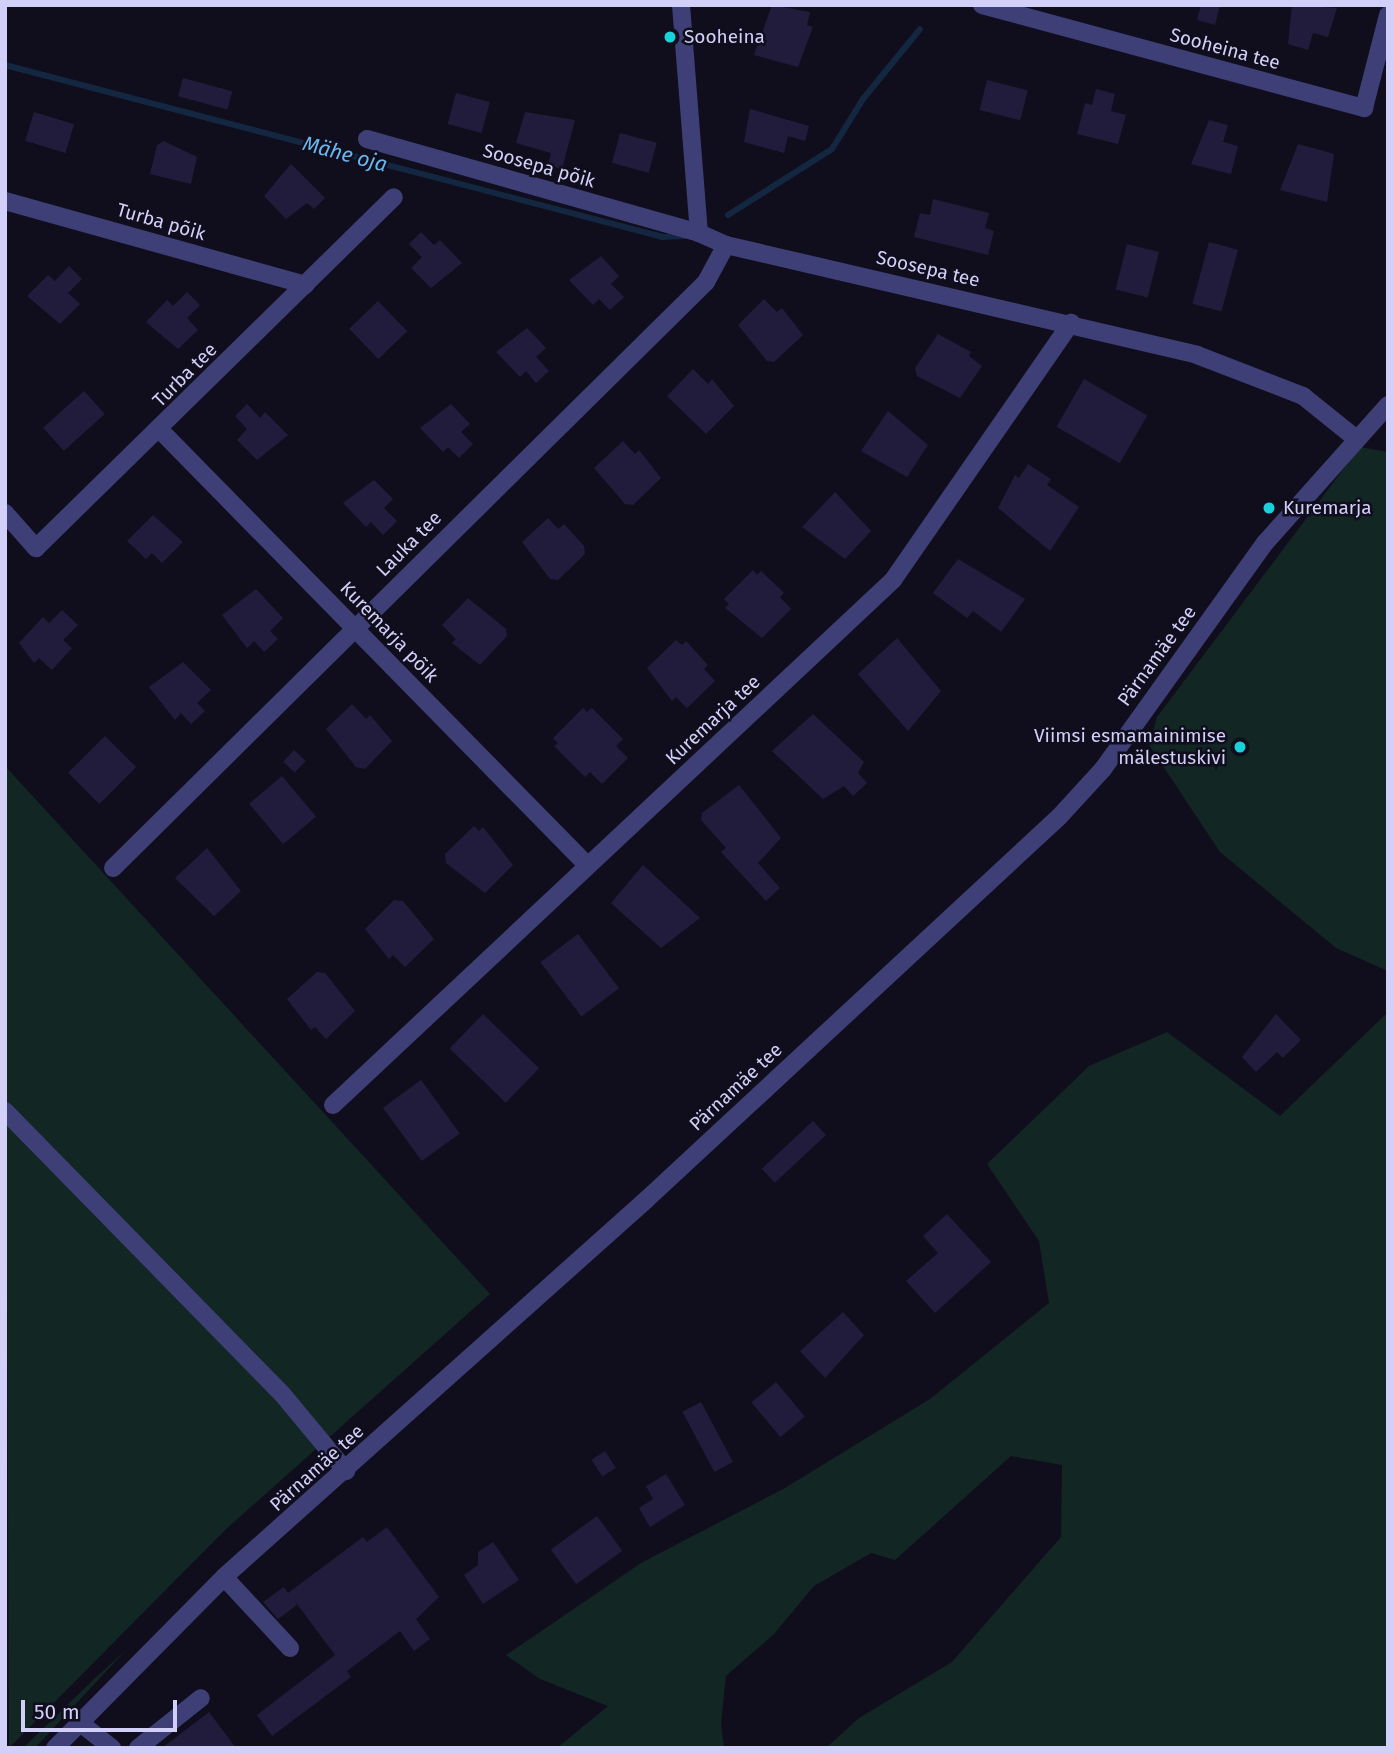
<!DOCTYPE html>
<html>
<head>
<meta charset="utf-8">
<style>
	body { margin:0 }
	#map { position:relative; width:1393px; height:1753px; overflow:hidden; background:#100e1d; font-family:"Fira Sans",sans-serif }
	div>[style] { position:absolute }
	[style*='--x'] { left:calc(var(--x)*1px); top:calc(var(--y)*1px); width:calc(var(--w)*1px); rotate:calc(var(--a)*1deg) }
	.green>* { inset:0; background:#122624 }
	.stream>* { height:6px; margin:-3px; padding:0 3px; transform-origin:3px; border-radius:3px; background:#132741 }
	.building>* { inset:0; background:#211c3b; transform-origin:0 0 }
	.minor>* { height:18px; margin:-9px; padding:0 9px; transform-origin:9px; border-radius:9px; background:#3e3f76 }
	.dots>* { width:19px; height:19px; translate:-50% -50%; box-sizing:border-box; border:4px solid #100e1d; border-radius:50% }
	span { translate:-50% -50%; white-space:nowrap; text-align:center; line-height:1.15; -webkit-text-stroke:5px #100e1d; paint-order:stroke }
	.poi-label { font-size:19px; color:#d2cff9 }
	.left { translate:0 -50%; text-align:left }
	.right { translate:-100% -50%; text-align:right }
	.street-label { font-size:19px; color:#d2cff9 }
	.water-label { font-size:21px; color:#69b6ee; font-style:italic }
	.frame { position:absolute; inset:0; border:7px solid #d2cff9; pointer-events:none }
	.scale { position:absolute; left:21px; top:1700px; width:156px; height:32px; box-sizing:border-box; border:4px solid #d2cff9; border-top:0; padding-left:9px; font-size:21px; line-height:24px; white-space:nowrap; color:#d2cff9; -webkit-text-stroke:5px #100e1d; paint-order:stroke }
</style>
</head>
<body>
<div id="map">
	<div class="green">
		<div style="clip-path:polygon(1360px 447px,1388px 452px,1388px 971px,1336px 948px,1220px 852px,1149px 745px,1157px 717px)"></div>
		<div style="clip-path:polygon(5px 766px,490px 1294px,225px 1530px,9px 1748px)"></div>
		<div style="clip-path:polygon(1388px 1012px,1388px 1748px,826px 1748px,859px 1718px,952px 1662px,1061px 1537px,1062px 1465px,1011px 1456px,895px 1560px,871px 1553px,814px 1586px,774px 1634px,726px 1676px,721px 1723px,724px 1748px,557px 1748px,608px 1706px,540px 1679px,506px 1655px,641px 1563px,785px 1488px,930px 1399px,1049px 1303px,1039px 1241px,987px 1164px,1089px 1066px,1167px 1032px,1280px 1116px)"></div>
		<div style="clip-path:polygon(125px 1651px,35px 1748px,23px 1748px,94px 1679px)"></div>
	</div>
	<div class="stream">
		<div style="--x:5;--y:65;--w:680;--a:14.65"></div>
		<div style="--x:663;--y:237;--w:21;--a:-3"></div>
		<div style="--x:728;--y:215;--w:123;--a:-32.4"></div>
		<div style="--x:832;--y:149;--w:59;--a:-58.2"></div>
		<div style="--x:863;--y:99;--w:90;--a:-50.8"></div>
	</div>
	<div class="building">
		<div style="clip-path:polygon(772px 5px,810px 12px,807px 25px,813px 27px,798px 67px,754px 55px)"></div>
		<div style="clip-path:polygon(1201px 5px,1220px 5px,1215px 25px,1197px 20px)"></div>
		<div style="clip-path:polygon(1292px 5px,1337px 8px,1328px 37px,1313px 33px,1308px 50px,1288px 44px)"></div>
		<div style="left:183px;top:78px;width:51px;height:19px;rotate:15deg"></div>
		<div style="left:987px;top:80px;width:42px;height:31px;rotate:14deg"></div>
		<div style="clip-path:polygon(1096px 89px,1115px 94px,1111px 111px,1126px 115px,1118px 144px,1077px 134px,1085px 103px,1092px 105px)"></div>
		<div style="left:456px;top:93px;width:35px;height:32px;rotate:15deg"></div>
		<div style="clip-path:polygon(750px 109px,809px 126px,805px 141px,788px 136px,784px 153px,744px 142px)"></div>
		<div style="left:34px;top:112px;width:42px;height:30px;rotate:17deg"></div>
		<div style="clip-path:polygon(525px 112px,575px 120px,562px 169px,548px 165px,551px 153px,516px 143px)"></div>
		<div style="clip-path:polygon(1209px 120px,1228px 125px,1223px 142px,1238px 146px,1231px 174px,1191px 164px)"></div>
		<div style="left:620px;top:133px;width:38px;height:31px;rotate:15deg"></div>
		<div style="clip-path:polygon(164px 141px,197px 157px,191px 184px,150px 174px,157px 145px)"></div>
		<div style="clip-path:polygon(1298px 144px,1334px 154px,1327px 202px,1280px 190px)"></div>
		<div style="clip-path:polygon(291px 164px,325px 198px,314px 209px,307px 203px,286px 219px,264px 196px)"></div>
		<div style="clip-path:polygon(933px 199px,989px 213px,985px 228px,994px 231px,988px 255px,914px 237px,920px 213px,930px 215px)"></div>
		<div style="clip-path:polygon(421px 232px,434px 245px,440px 240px,462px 263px,431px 288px,411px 268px,422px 257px,409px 244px)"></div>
		<div style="left:1209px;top:242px;width:30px;height:64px;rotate:15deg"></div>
		<div style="left:1127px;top:244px;width:33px;height:47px;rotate:14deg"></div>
		<div style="clip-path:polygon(601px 256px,619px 276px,611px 284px,624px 297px,610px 310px,599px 299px,593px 305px,569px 280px)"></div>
		<div style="clip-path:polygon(69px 266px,82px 279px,68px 293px,80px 304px,60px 324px,27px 296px,48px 275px,55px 281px)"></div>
		<div style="clip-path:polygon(187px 292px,200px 305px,187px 318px,198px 330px,178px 349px,146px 322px,167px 300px,173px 306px)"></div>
		<div style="clip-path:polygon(764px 299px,777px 312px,782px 308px,803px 335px,774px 362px,767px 361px,738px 325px)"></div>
		<div style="left:378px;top:301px;width:42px;height:40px;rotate:46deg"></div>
		<div style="clip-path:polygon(527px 328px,546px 348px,536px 357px,549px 371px,536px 383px,526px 371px,520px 377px,496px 352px)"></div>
		<div style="clip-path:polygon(938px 334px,971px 352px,969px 356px,982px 366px,960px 398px,917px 376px,915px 368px)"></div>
		<div style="clip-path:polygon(693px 369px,708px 384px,712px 379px,734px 406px,706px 434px,667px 396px)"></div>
		<div style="left:1084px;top:379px;width:73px;height:55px;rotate:30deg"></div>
		<div style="left:84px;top:391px;width:31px;height:55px;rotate:48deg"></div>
		<div style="clip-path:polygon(247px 404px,260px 418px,265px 412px,288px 435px,257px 460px,237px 440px,247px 429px,235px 416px)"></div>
		<div style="clip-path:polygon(451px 404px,470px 424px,461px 432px,473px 444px,459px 458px,448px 447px,443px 452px,420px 428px)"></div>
		<div style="clip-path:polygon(888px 411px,928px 445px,907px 477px,861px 451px)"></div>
		<div style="clip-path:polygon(623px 441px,635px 454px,639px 450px,661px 478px,633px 505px,625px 504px,594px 468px)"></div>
		<div style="clip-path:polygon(1028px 464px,1051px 479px,1047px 485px,1079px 507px,1050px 551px,998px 508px,1015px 475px,1019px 478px)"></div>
		<div style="clip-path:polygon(374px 480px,393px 499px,384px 508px,397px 521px,383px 535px,371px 522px,366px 527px,343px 503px)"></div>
		<div style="clip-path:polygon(835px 492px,871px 531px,845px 559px,802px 527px)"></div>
		<div style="clip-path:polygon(153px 515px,183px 542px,162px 563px,152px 553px,146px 559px,127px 541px)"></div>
		<div style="clip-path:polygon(548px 518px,558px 529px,564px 524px,584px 546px,585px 554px,558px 580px,550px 579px,522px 542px)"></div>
		<div style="clip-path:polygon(958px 559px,1025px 599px,1001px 632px,973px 611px,967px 618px,933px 593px)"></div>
		<div style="clip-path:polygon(753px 570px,757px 575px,761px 571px,784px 593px,780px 597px,791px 609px,762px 638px,725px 608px,729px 604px,724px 599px)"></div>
		<div style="clip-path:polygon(256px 589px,283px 618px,270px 631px,278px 639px,264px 652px,254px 641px,247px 648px,222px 615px)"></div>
		<div style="clip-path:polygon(468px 598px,506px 629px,507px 636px,480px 665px,452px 643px,456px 639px,442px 625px)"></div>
		<div style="clip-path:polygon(62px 610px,78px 625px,63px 640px,72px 648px,52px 670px,39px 658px,34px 663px,19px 643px,43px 617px,49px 623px)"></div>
		<div style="clip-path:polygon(897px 638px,941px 691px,908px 731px,858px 674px)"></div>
		<div style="clip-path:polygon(676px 640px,682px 645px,686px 641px,708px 665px,704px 669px,715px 681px,687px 708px,676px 697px,672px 701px,647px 668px)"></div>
		<div style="clip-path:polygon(183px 662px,211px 690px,197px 703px,205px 711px,191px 724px,181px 713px,175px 720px,149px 687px)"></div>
		<div style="clip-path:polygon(352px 704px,366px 719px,370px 715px,392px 741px,365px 769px,356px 767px,326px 729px)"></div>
		<div style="clip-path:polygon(583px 708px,587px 712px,592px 708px,623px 739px,616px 746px,628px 758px,602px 784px,590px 772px,585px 777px,554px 746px,558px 743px,553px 738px)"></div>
		<div style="clip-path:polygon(813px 714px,864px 762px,858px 773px,867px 783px,853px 796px,844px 786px,823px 799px,772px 751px)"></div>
		<div style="left:105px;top:736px;width:44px;height:52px;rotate:45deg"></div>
		<div style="left:294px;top:750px;width:16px;height:16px;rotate:43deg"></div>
		<div style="left:282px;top:776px;width:53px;height:43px;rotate:50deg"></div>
		<div style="clip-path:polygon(739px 785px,781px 838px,758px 863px,780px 888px,766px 901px,721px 852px,726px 848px,701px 820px,702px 813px)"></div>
		<div style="clip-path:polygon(474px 826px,479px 831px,483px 827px,513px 865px,485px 893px,446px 863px,445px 854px)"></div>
		<div style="clip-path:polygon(207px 848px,241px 891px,214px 916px,175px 878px)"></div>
		<div style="clip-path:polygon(643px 865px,700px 918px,661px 948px,611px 903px)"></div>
		<div style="clip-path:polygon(394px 900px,403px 901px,434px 939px,405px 967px,393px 955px,389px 959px,365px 929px)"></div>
		<div style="left:578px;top:934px;width:68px;height:47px;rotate:53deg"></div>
		<div style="clip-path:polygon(317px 972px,325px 973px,355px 1011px,326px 1039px,315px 1027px,311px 1030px,287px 999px)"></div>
		<div style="left:483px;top:1014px;width:78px;height:48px;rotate:44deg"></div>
		<div style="clip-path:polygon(1276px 1014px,1301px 1040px,1283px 1058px,1277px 1052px,1256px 1072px,1242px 1057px)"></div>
		<div style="left:421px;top:1080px;width:66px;height:47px;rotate:54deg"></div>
		<div style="left:813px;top:1121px;width:19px;height:70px;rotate:47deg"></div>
		<div style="clip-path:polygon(947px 1214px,991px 1262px,935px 1313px,906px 1281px,938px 1253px,923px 1236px)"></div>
		<div style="clip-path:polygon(843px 1312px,864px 1335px,825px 1378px,800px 1351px)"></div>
		<div style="left:776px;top:1382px;width:45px;height:32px;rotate:50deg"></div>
		<div style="left:701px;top:1402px;width:68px;height:21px;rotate:62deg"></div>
		<div style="left:605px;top:1451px;width:20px;height:16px;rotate:57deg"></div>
		<div style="clip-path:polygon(666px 1474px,685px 1505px,650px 1527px,639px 1508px,653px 1499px,646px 1486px)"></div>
		<div style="left:597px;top:1516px;width:43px;height:57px;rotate:54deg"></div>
		<div style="clip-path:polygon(387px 1527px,439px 1597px,416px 1619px,430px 1639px,414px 1651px,400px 1631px,347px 1671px,351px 1677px,272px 1736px,257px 1715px,335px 1655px,294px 1600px,297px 1605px,278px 1619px,263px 1602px,284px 1587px,288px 1593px,363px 1537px,367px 1542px)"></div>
		<div style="clip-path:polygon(493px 1542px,519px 1580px,483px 1604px,464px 1575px,478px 1565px,478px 1552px)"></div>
		<div style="clip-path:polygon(209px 1712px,236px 1748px,162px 1748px)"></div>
	</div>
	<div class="minor">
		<div style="--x:681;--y:5;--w:229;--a:85.5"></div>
		<div style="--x:699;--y:233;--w:30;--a:24"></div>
		<div style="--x:726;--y:245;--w:484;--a:13.1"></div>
		<div style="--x:1197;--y:355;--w:114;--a:21.1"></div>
		<div style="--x:1303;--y:396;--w:65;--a:38.8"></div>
		<div style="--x:982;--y:5;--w:396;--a:15.1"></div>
		<div style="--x:1364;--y:108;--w:96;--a:-75.5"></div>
		<div style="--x:367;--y:139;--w:345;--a:15.8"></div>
		<div style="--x:5;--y:201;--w:312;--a:15.6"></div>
		<div style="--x:160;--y:430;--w:610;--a:45.53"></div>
		<div style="--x:5;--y:513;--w:47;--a:48.5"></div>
		<div style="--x:36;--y:548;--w:501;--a:-44.43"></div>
		<div style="--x:113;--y:868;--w:834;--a:-44.66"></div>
		<div style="--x:706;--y:282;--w:42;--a:-61.6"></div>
		<div style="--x:333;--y:1105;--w:768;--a:-43.15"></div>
		<div style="--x:893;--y:580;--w:313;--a:-55.3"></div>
		<div style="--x:5;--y:1111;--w:397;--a:45.6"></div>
		<div style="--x:283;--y:1395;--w:99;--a:50.3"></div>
		<div style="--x:224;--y:1577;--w:97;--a:47.1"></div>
		<div style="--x:79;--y:1722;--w:42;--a:38.2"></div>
		<div style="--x:55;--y:1748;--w:240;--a:-45.3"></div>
		<div style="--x:224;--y:1577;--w:567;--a:-41.78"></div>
		<div style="--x:647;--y:1199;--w:562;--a:-42.84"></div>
		<div style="--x:1059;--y:817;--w:65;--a:-47.5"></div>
		<div style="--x:1103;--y:769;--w:278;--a:-54.4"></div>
		<div style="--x:1265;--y:543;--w:185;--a:-48.3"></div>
		<div style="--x:138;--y:1748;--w:80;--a:-38.4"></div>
	</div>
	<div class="dots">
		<div style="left:670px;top:37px;background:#19d1db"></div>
		<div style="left:1269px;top:508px;background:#19d1db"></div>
		<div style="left:1240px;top:747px;background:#19d1db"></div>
	</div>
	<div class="poi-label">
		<span class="left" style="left:684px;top:37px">Sooheina</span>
		<span class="left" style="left:1283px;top:508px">Kuremarja</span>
		<span class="right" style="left:1226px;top:747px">Viimsi esmamainimise<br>mälestuskivi</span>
	</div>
	<div class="street-label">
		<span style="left:1225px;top:49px;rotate:15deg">Sooheina tee</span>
		<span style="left:539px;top:166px;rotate:16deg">Soosepa põik</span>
		<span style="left:161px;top:222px;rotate:16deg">Turba põik</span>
		<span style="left:928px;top:269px;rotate:13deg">Soosepa tee</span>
		<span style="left:185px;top:375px;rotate:-45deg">Turba tee</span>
		<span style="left:409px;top:544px;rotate:-45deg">Lauka tee</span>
		<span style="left:389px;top:632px;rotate:46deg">Kuremarja põik</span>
		<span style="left:1157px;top:656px;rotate:-54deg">Pärnamäe tee</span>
		<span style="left:713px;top:720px;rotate:-43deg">Kuremarja tee</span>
		<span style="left:736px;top:1087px;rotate:-43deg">Pärnamäe tee</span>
		<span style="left:317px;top:1468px;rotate:-42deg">Pärnamäe tee</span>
	</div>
	<div class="water-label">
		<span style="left:345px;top:154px;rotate:15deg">Mähe oja</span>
	</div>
	<div class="frame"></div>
	<div class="scale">50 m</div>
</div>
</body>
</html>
